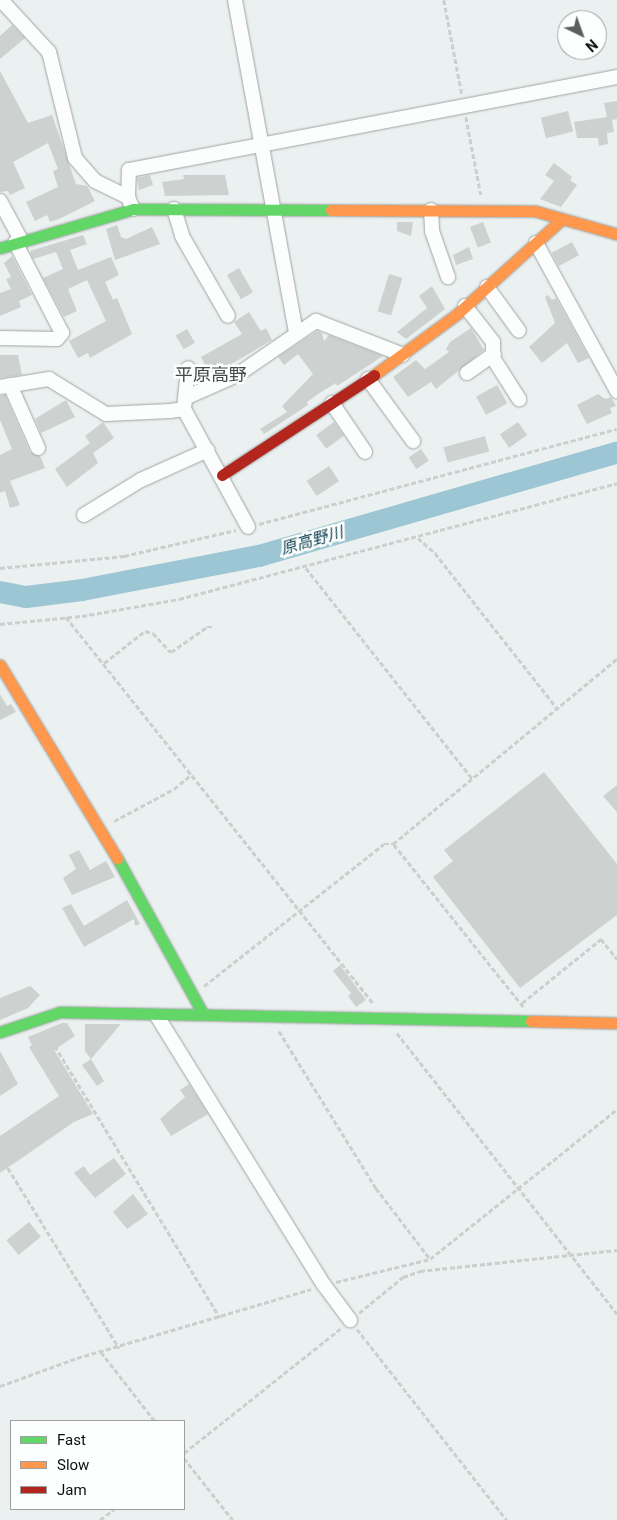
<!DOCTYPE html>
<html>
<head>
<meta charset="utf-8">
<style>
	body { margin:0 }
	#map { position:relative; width:617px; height:1520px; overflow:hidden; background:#ebf1f0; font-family:Roboto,"Noto Sans JP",sans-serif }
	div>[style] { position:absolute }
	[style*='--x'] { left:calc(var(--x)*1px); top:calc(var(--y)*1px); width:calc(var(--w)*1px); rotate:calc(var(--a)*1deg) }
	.river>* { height:22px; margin:-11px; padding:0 11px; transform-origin:11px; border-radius:11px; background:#9cc6d3 }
	.building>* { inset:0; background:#cdd1d0; transform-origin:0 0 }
	.path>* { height:2.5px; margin-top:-1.25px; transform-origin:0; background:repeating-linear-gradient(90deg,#cdcece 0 5px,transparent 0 7.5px) }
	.roads { filter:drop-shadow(0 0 1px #a0a4a3) drop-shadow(0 0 1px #a0a4a3) }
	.street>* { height:14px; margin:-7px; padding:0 7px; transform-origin:7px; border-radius:7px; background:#fcfdfd }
	.fast>* { height:11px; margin:-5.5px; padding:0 5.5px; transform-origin:5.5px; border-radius:5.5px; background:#63d668 }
	.slow>* { height:11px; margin:-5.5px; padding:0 5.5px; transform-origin:5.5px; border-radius:5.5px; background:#ff974d }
	.jam>* { height:11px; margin:-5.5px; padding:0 5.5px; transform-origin:5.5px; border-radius:5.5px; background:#b3261e }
	span { translate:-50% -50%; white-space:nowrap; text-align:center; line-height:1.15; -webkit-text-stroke:5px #fdfffe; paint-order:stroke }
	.water-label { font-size:16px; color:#124453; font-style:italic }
	.quarter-label { font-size:18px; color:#434b4a }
	.legend { position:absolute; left:10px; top:1420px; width:175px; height:90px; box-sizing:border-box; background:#fdfffe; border:1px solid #9d9f9e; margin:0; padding:6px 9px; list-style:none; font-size:15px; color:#0c0f0e }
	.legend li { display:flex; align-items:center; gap:10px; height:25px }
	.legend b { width:25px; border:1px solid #9d9f9e }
	.north { position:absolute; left:557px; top:10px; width:50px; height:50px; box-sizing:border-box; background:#fdfffe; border:1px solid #9d9f9e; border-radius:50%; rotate:138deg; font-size:14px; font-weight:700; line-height:20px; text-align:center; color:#0c0f0e }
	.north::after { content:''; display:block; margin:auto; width:18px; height:22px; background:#5a5e5d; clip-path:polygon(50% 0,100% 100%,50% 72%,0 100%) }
</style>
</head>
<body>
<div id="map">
	<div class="river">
		<div style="--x:0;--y:592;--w:26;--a:11"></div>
		<div style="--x:26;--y:597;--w:56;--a:-7.1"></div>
		<div style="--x:82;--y:590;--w:180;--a:-10.9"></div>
		<div style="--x:259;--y:556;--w:373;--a:-16.1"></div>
	</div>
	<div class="building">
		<div style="clip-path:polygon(12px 25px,25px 38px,0 59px,0 36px)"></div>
		<div style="clip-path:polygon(0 71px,28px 123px,52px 115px,76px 184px,87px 186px,95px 201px,59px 219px,50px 222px,47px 215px,35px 221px,26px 202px,58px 187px,53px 171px,58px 169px,48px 143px,13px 162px,25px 188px,10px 195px,8px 191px,0 192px)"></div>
		<div style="clip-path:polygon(617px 101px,617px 119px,612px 120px,614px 132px,607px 133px,608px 144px,599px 146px,598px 138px,577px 138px,574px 122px,607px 117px,604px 103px)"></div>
		<div style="left:568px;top:111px;width:21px;height:28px;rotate:76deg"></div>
		<div style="clip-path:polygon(554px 163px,572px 177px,570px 180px,577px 185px,561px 207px,540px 199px,554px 181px,545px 175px)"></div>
		<div style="clip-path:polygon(150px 175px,153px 185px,139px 190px,137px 178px)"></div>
		<div style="clip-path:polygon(183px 175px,225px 175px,229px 195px,165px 196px,162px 182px,184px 179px)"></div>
		<div style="clip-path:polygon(397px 222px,413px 222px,411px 236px,397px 231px)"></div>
		<div style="left:483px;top:222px;width:22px;height:14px;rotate:69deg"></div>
		<div style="clip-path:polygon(117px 225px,121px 237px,126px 239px,152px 227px,160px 244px,115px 260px,106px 229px)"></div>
		<div style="clip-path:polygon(83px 235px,87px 244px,70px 250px,78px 270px,111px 257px,119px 275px,105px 282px,113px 300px,117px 298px,132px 334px,90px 358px,88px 353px,78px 358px,69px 341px,106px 321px,87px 280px,68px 289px,77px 311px,64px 317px,43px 278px,63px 269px,56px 252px,33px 259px,30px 251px)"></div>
		<div style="left:572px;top:242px;width:15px;height:23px;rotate:62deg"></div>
		<div style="clip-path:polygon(469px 247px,473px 259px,456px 265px,453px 255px)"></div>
		<div style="clip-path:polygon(12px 256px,32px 295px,19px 301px,21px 307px,0 316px,0 293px,11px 289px,6px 279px,11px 277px,4px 263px)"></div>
		<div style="left:239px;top:268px;width:28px;height:14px;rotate:60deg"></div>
		<div style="left:389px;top:274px;width:14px;height:39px;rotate:17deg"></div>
		<div style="clip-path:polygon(432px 286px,445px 309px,406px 339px,397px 332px,427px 308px,419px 296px)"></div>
		<div style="clip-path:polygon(548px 295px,552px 300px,556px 298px,589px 358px,578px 363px,567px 343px,542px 363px,529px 347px,555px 323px,545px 297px)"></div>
		<div style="clip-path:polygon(249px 312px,261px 331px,266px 328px,272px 340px,211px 376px,201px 357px,242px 334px,234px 322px)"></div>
		<div style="clip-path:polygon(471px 328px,484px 350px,436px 389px,431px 382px,408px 397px,393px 377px,416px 360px,425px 369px,449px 352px,446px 349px,450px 342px)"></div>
		<div style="left:187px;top:329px;width:16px;height:13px;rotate:60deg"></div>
		<div style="clip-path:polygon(317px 331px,322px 333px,324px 341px,329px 335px,383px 356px,337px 386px,336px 383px,318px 394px,307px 402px,308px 405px,264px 434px,260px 429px,287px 412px,282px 406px,313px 374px,298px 354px,284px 365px,278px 357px)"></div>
		<div style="clip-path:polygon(0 355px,18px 355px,22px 375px,0 378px)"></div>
		<div style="left:497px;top:385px;width:21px;height:24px;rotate:61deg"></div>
		<div style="clip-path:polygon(598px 394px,605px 399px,611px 397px,616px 406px,610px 408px,612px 413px,587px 424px,577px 405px)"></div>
		<div style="clip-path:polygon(5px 395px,30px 452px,40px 456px,45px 468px,10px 481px,20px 505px,10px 508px,5px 491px,0 493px,0 455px,12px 449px,0 420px,0 396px)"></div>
		<div style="clip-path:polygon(66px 400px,75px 417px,41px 433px,35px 419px)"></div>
		<div style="clip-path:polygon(103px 422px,114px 438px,93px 453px,98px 463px,67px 487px,55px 469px,90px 443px,85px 436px)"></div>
		<div style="left:334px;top:422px;width:17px;height:22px;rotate:54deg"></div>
		<div style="left:518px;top:422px;width:16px;height:22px;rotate:55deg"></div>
		<div style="left:485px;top:436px;width:16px;height:43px;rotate:75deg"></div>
		<div style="left:421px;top:449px;width:14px;height:15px;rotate:56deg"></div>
		<div style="left:329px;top:466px;width:18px;height:27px;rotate:56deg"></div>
		<div style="clip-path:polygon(0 694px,7px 706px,11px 704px,16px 712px,0 720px)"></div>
		<div style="clip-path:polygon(544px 772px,617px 864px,617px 915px,520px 988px,433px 877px,453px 861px,444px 850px)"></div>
		<div style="clip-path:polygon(617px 785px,617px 812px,603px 796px)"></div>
		<div style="clip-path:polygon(79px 850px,90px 870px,106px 861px,115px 877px,72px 895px,63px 878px,76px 869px,69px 855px)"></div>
		<div style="clip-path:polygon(127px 900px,140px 924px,135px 926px,134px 919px,84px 947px,62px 908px,71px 904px,84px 926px)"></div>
		<div style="clip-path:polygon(340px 965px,366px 1000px,356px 1007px,348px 996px,351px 993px,333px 971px)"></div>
		<div style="clip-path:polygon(30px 986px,40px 995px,28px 1008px,0 1020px,0 998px)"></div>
		<div style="clip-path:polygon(62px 1023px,67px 1023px,75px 1036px,54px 1050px,93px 1114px,74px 1122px,0 1173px,0 1136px,59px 1096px,29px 1047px,32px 1045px,28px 1037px)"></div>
		<div style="clip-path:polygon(85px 1024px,121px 1024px,91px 1059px,85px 1051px)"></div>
		<div style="clip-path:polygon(0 1051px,18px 1084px,0 1096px)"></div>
		<div style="clip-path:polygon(91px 1059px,104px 1081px,97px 1086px,82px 1065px)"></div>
		<div style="clip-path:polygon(189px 1084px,208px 1114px,171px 1136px,160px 1119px,185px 1097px,180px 1090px)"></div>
		<div style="clip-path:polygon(114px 1158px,126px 1174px,95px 1198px,74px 1173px,84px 1166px,90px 1175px)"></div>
		<div style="clip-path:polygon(133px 1194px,148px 1214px,127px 1229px,113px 1212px)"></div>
		<div style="left:29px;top:1222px;width:19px;height:29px;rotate:51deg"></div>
	</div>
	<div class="path">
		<div style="--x:444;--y:0;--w:96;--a:79.2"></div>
		<div style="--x:466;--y:117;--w:79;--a:79.1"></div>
		<div style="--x:259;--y:524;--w:370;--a:-14.9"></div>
		<div style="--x:418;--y:538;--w:23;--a:41"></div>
		<div style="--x:435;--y:553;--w:197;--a:51.8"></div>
		<div style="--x:0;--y:568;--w:125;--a:-5.5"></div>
		<div style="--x:124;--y:556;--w:115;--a:-13.1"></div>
		<div style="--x:306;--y:568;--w:268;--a:51.7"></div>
		<div style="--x:66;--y:617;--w:493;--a:51.5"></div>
		<div style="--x:0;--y:624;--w:82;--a:-5.6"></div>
		<div style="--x:82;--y:616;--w:98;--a:-9.9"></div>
		<div style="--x:179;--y:599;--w:453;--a:-14.8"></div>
		<div style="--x:104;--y:663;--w:52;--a:-38"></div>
		<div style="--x:145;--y:631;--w:8;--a:14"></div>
		<div style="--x:153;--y:633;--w:26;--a:47"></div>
		<div style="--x:171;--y:652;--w:44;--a:-34.8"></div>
		<div style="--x:207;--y:627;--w:8;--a:0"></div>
		<div style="--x:114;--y:821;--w:68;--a:-28.1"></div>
		<div style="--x:174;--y:789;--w:23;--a:-40"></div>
		<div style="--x:204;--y:986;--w:229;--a:-38.3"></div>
		<div style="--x:384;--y:844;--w:9;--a:0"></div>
		<div style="--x:522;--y:1003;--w:102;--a:-39"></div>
		<div style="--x:601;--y:939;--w:26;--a:51"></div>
		<div style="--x:523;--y:1007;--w:208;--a:-128.6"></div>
		<div style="--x:393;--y:844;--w:291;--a:-39.6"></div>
		<div style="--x:279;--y:1031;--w:185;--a:58.3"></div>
		<div style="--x:376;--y:1188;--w:89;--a:52.7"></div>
		<div style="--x:47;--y:1033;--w:333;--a:58.7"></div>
		<div style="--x:397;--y:1033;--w:357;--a:51.9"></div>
		<div style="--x:0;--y:1155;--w:227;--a:58.3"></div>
		<div style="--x:336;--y:1282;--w:97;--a:-13.7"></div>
		<div style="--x:430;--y:1259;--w:240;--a:-38.7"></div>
		<div style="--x:359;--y:1313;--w:57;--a:-39.3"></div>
		<div style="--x:403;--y:1277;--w:18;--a:-19"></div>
		<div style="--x:420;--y:1271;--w:198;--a:-6.1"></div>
		<div style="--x:357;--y:1329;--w:243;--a:51.9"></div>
		<div style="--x:101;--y:1352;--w:88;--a:52"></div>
		<div style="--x:0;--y:1386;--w:82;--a:-20"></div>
		<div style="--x:77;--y:1358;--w:244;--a:-16.4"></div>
		<div style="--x:184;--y:1453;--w:201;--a:-38.5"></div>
		<div style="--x:184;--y:1458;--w:79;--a:51.7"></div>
		<div style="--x:100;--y:1520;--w:18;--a:-38"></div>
	</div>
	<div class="roads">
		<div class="street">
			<div style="--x:1;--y:0;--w:71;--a:47.3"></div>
			<div style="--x:49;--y:52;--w:109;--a:76.2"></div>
			<div style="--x:75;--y:158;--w:30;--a:49"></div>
			<div style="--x:95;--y:181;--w:37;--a:26"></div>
			<div style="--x:235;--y:0;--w:337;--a:79.6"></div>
			<div style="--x:0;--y:201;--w:44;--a:61.7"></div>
			<div style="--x:133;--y:209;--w:13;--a:-113"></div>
			<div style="--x:128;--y:197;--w:27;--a:-88"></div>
			<div style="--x:129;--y:170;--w:497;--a:-10.8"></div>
			<div style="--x:174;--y:209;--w:28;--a:73"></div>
			<div style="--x:182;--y:236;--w:92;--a:60.1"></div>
			<div style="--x:431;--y:210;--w:21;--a:87"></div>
			<div style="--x:432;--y:231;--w:49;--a:70.8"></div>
			<div style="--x:536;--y:243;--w:169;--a:61.3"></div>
			<div style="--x:487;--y:287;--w:54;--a:54"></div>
			<div style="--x:465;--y:306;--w:46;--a:52.1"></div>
			<div style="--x:493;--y:342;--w:16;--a:90"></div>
			<div style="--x:493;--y:358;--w:49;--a:57.6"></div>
			<div style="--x:0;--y:338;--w:57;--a:1"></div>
			<div style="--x:57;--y:339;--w:8;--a:-50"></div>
			<div style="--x:62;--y:333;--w:102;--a:-117.3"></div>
			<div style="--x:467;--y:373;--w:33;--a:-35"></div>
			<div style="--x:368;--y:379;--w:77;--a:54"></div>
			<div style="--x:10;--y:385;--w:69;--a:66"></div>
			<div style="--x:0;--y:387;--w:50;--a:-9.3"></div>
			<div style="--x:49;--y:379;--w:67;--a:31.6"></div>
			<div style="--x:106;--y:414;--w:64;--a:-2.7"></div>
			<div style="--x:170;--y:411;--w:14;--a:-8"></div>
			<div style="--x:184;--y:409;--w:41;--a:-84.4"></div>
			<div style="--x:187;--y:397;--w:55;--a:-23.7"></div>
			<div style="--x:237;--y:375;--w:96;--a:-34.4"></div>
			<div style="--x:316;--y:321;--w:93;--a:21.3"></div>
			<div style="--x:332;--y:403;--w:59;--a:56"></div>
			<div style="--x:184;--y:409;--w:134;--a:61.5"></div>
			<div style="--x:84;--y:515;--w:67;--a:-31.6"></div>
			<div style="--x:141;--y:480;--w:73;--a:-24.1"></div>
			<div style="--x:157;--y:1016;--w:317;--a:58.2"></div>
			<div style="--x:324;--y:1285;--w:44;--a:53.4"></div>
		</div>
		<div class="fast">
			<div style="--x:0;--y:248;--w:139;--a:-16.3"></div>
			<div style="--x:133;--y:209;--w:198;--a:0.3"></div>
			<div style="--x:117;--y:858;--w:178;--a:61.1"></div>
			<div style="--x:0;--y:1032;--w:63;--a:-18.4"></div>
			<div style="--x:60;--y:1012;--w:471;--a:1.1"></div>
		</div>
		<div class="slow">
			<div style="--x:331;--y:210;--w:204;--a:0.3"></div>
			<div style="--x:535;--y:211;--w:85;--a:15.7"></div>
			<div style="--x:374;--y:375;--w:103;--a:-36.3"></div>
			<div style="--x:457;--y:314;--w:140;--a:-42.1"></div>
			<div style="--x:0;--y:665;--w:226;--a:58.8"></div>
			<div style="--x:531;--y:1021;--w:86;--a:1.3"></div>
		</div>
		<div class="jam">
			<div style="--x:222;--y:475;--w:182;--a:-33.3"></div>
		</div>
	</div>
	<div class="water-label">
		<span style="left:312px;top:541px;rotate:-16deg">原高野川</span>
	</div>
	<div class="quarter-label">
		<span style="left:211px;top:375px">平原高野</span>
	</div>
	<ul class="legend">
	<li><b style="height:6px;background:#63d668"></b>Fast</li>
	<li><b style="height:6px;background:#ff974d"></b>Slow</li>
	<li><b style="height:6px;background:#b3261e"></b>Jam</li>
	</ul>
	<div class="north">N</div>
</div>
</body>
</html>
